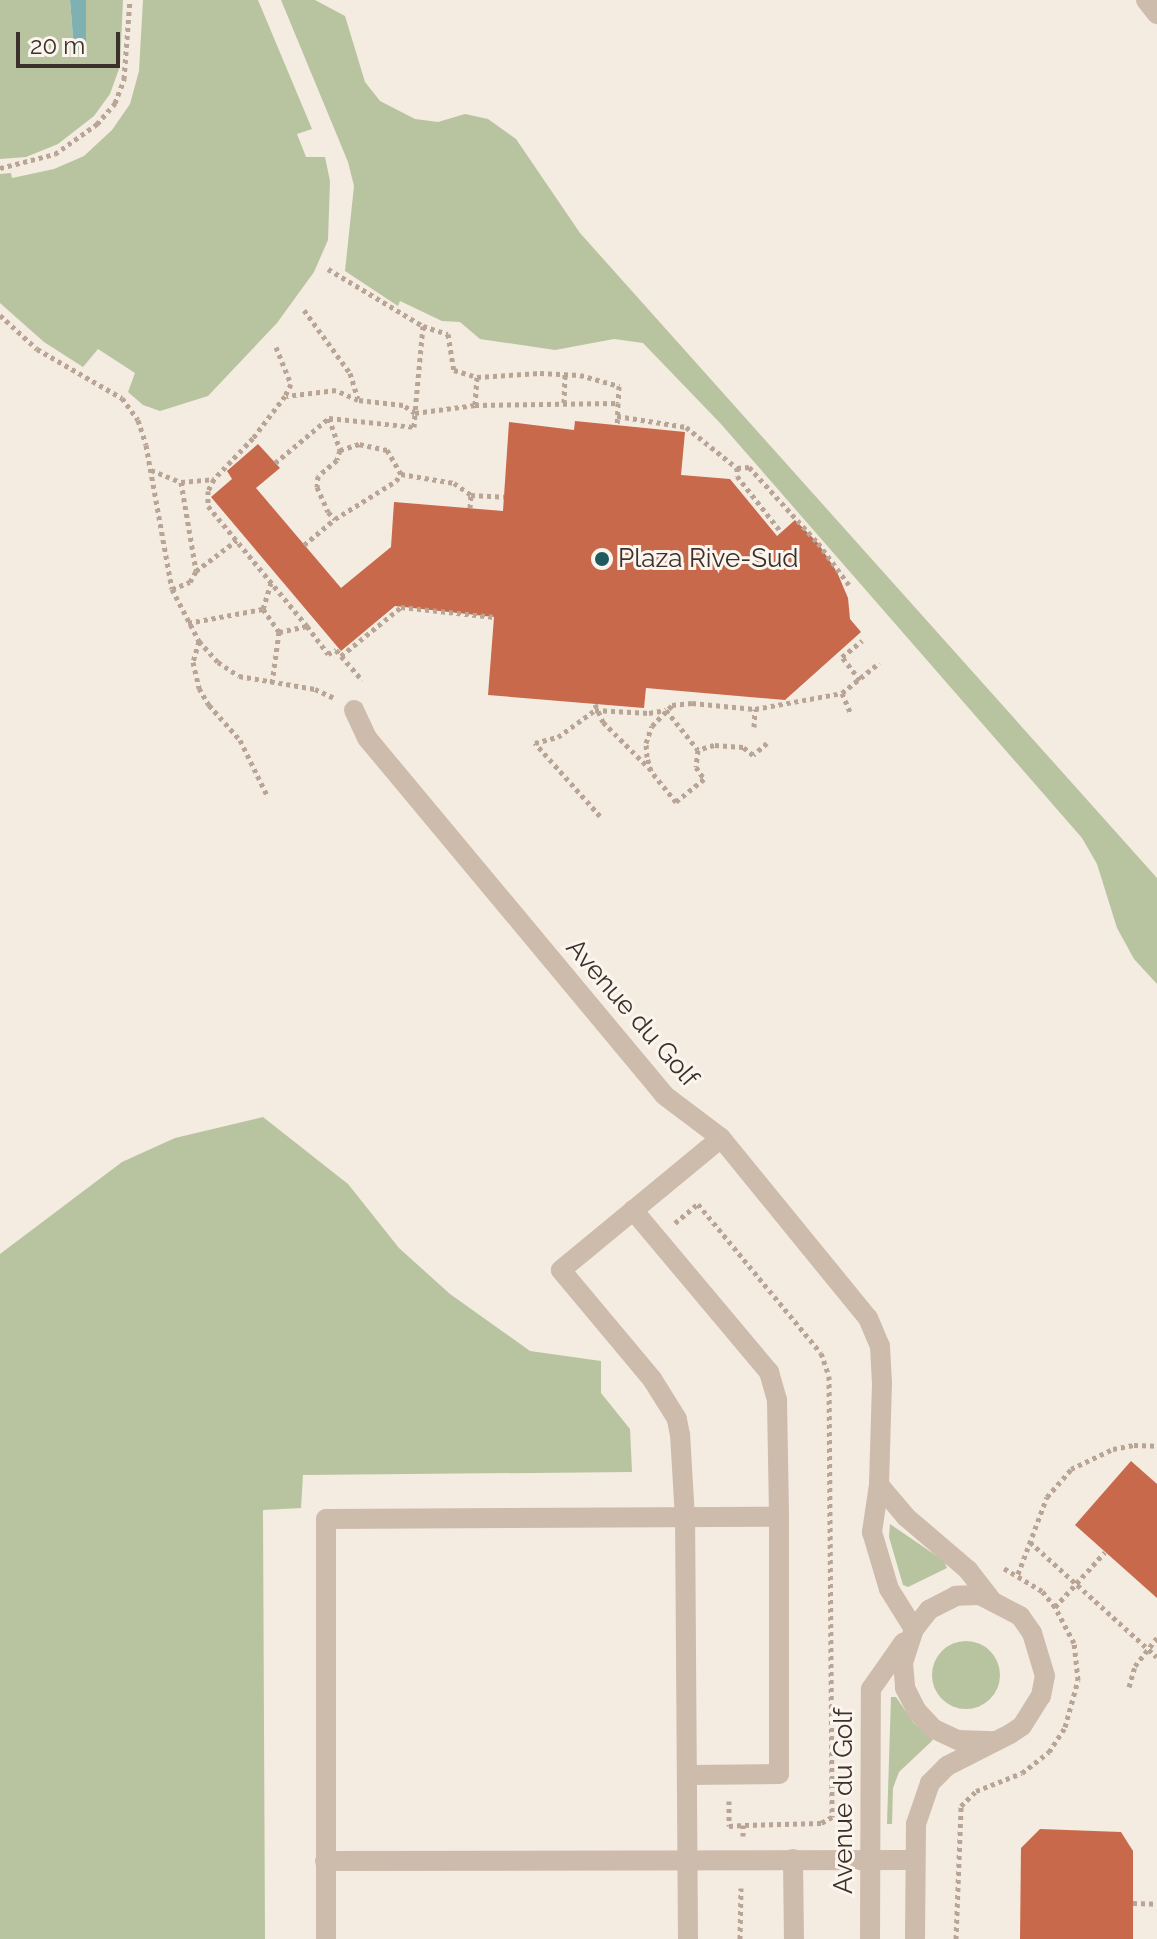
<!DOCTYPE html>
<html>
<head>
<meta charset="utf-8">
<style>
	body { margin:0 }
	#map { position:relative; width:1157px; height:1939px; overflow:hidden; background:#f4ebe1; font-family:Raleway,sans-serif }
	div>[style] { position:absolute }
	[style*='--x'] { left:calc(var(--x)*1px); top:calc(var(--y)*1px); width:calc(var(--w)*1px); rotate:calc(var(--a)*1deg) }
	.green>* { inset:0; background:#b8c4a0 }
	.round { border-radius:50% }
	.water>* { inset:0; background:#7fb0b2 }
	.building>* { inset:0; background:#c8694b }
	.path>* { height:5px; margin-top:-2.5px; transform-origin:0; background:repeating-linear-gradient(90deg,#b9a596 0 4px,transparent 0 8px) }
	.lane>* { height:20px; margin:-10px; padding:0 10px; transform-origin:10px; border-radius:10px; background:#cdbbac }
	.street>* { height:20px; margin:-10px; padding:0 10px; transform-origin:10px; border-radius:10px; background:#cdbbac }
	.dots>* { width:22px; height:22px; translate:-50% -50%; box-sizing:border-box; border:4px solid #fbf5ee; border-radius:50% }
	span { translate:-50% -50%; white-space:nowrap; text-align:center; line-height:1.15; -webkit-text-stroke:6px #fbf5ee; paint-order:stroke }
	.poi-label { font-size:26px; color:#3b302b }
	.left { translate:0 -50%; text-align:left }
	.street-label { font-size:26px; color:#3b302b }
	.scale { position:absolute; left:16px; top:32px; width:104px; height:36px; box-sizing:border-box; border:4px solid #3b302b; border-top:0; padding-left:10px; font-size:24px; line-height:28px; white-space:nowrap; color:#3b302b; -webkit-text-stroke:6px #fbf5ee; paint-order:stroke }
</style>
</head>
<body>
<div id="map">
	<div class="green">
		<div style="clip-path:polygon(0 0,70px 0,74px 49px,86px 49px,86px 0,123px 0,120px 66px,110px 94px,94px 116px,58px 144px,26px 157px,0 159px)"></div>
		<div style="clip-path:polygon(143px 0,258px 0,312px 129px,297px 134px,306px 157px,325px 157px,330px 181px,328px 240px,314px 272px,277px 323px,208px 396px,160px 411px,143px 405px,128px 392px,135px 373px,98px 349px,83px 367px,44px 342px,0 303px,0 174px,11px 173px,12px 178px,54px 169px,84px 156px,112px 130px,130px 104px,139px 71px)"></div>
		<div style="clip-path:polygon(281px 0,315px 0,345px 16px,365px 82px,380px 101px,415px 119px,438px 122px,465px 114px,488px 119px,516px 139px,580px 233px,1157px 878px,1157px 984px,1134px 959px,1117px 928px,1097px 864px,1082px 838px,721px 424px,643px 343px,614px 339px,555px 350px,480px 339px,460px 322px,442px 321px,400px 301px,398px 306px,345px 271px,354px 186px,348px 162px)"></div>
		<div style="clip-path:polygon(263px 1117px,348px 1184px,399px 1248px,450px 1294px,530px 1351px,601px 1361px,601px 1393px,630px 1429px,632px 1472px,303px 1475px,301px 1508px,263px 1510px,265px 1939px,0 1939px,0 1254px,122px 1162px,175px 1138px)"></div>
		<div style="clip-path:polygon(890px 1524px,944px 1561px,947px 1568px,908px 1587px,903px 1585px,889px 1537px)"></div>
		<div class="round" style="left:932px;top:1641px;width:68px;height:68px"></div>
		<div style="clip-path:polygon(891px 1697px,896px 1697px,913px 1722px,933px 1740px,899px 1772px,893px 1788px,892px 1824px,887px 1824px)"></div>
	</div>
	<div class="water">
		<div style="clip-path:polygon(70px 0,86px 0,86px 50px,74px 49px)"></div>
	</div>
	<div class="building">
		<div style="clip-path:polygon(575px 421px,685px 432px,681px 475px,730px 479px,777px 536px,795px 520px,818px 543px,837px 572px,848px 598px,850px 619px,861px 632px,785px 700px,646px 688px,644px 708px,488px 695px,494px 617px,395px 606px,341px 651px,211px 497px,232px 479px,227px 471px,258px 444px,280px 468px,256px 488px,341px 588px,391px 547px,394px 502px,503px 511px,509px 422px,574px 430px)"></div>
		<div style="clip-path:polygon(1131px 1461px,1157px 1484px,1157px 1598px,1075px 1525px)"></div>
		<div style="clip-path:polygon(1040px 1829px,1121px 1832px,1133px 1851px,1133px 1939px,1020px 1939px,1021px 1848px)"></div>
	</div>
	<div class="path">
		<div style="--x:0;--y:168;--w:57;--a:-14.3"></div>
		<div style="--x:55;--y:154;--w:52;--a:-35.5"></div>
		<div style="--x:97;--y:124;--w:28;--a:-49"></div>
		<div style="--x:115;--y:103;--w:26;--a:-69"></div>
		<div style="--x:124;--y:79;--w:79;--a:-85.7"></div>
		<div style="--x:328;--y:269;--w:111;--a:31"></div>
		<div style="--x:423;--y:326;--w:26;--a:18"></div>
		<div style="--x:448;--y:334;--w:36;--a:81"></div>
		<div style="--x:454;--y:370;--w:24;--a:17"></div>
		<div style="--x:304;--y:310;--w:78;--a:53.9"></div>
		<div style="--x:350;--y:373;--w:27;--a:73"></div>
		<div style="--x:0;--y:315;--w:50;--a:42.6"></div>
		<div style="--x:37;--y:349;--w:98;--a:30"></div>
		<div style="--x:122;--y:398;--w:27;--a:54"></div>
		<div style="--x:138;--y:420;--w:26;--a:72"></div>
		<div style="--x:146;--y:445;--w:146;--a:79.8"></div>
		<div style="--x:172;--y:589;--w:59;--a:62.6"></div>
		<div style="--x:199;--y:641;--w:28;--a:48"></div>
		<div style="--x:218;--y:662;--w:25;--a:34"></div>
		<div style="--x:239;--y:676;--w:77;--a:9.7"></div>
		<div style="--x:315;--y:689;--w:21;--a:25"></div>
		<div style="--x:423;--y:326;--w:87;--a:95.3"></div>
		<div style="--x:415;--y:413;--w:61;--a:-7.6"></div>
		<div style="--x:475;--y:405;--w:143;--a:-0.8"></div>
		<div style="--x:618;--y:403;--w:23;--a:92"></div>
		<div style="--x:276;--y:347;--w:40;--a:68"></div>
		<div style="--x:291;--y:384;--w:13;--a:117"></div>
		<div style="--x:285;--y:396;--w:53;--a:127.3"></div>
		<div style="--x:253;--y:438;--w:57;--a:133.6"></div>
		<div style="--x:214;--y:479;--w:13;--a:117"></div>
		<div style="--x:208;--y:491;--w:15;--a:90"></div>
		<div style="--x:208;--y:506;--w:156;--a:50.5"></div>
		<div style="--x:564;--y:403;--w:29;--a:-88"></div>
		<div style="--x:475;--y:405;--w:28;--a:-86"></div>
		<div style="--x:477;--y:377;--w:63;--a:-3.6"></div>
		<div style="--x:540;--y:373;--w:40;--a:2.9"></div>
		<div style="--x:580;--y:375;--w:41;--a:15.8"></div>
		<div style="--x:619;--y:386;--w:17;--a:93"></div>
		<div style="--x:617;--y:416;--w:70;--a:9.1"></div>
		<div style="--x:686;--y:427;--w:65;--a:38.8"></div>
		<div style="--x:737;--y:468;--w:12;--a:-5"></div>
		<div style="--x:749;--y:467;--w:103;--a:47.8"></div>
		<div style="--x:818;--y:543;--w:52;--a:53.6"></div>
		<div style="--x:329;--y:418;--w:34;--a:71"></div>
		<div style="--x:340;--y:450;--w:10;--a:107"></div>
		<div style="--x:337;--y:460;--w:25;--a:140"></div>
		<div style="--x:318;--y:476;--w:11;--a:95"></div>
		<div style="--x:317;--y:487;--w:27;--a:66"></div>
		<div style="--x:328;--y:512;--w:10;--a:45"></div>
		<div style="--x:335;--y:519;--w:72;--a:-31.9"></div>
		<div style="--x:396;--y:481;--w:9;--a:-54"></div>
		<div style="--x:401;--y:474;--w:28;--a:-120"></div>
		<div style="--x:387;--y:450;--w:29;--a:-168"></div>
		<div style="--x:359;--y:444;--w:20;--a:162"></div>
		<div style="--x:275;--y:463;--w:70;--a:-39.8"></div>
		<div style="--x:329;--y:418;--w:85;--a:6"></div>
		<div style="--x:414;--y:427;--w:14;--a:-86"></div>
		<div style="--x:415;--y:413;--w:14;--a:-146"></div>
		<div style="--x:403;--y:405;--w:45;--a:-173.7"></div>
		<div style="--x:358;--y:400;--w:24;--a:-156"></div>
		<div style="--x:336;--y:390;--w:50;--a:173.2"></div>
		<div style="--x:737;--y:468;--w:8;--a:90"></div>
		<div style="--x:737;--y:476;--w:71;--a:51.8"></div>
		<div style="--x:151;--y:470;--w:32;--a:22"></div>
		<div style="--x:181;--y:482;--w:33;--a:-5"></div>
		<div style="--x:401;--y:474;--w:54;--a:9.6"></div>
		<div style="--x:454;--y:483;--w:21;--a:35"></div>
		<div style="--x:471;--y:495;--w:33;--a:3"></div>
		<div style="--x:181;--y:482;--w:90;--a:80.4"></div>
		<div style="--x:470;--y:508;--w:13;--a:-86"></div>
		<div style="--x:304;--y:545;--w:40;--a:-40"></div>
		<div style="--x:172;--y:589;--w:19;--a:-21"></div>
		<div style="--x:190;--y:582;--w:13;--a:-61"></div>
		<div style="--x:196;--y:571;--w:51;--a:-37.1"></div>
		<div style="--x:263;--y:609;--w:27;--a:-73"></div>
		<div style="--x:188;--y:623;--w:76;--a:-10.6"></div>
		<div style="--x:263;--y:609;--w:28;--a:55"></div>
		<div style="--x:279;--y:632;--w:29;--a:-12"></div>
		<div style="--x:307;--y:626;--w:35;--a:53"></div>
		<div style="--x:328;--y:654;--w:9;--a:-27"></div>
		<div style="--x:336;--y:650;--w:40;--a:49"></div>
		<div style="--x:199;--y:641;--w:22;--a:106"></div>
		<div style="--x:193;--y:662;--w:27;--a:77"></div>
		<div style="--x:199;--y:688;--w:20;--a:60"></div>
		<div style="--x:209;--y:705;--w:47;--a:48.5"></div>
		<div style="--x:240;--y:740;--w:61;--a:63.9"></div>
		<div style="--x:341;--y:656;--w:77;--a:-39.2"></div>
		<div style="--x:401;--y:607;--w:94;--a:6.1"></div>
		<div style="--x:860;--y:680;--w:29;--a:-128"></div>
		<div style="--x:842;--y:657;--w:26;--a:-39"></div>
		<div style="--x:272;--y:683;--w:51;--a:-82.2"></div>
		<div style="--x:842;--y:693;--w:23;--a:67"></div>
		<div style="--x:595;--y:704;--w:20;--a:66"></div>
		<div style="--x:603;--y:722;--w:68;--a:45"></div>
		<div style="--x:754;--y:727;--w:18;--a:-87"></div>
		<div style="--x:767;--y:743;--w:18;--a:139"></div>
		<div style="--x:753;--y:755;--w:13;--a:-141"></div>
		<div style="--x:743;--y:747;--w:29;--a:-176"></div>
		<div style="--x:714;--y:745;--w:17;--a:163"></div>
		<div style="--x:698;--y:750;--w:17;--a:97"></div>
		<div style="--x:696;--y:767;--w:14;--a:56"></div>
		<div style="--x:704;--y:779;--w:36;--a:141"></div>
		<div style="--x:676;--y:802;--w:40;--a:-129"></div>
		<div style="--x:651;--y:771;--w:15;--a:-106"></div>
		<div style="--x:647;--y:757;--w:14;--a:-94"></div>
		<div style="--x:646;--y:743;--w:18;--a:-71"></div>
		<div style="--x:652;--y:726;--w:29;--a:-46"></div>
		<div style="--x:672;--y:705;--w:20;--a:-6"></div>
		<div style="--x:692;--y:703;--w:63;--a:5.4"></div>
		<div style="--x:755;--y:709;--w:88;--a:-10.4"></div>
		<div style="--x:842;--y:693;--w:48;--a:-39"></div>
		<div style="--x:600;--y:816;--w:98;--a:-131.7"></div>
		<div style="--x:535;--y:743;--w:24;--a:-15"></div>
		<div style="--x:558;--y:737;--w:46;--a:-36.1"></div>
		<div style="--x:595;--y:710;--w:54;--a:3.2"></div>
		<div style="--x:649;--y:713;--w:17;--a:-10"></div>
		<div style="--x:666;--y:710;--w:51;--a:51.3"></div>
		<div style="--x:675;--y:1223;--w:30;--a:-40"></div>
		<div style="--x:698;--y:1204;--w:193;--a:50.5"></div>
		<div style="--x:821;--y:1353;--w:24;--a:71"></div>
		<div style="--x:829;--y:1376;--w:441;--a:89.6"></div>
		<div style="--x:832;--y:1817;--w:13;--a:151"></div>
		<div style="--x:821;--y:1823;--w:78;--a:178.5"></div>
		<div style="--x:743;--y:1825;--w:11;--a:90"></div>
		<div style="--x:1030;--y:1542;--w:171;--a:42.2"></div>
		<div style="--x:1018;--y:1574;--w:82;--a:-69.4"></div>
		<div style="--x:1047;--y:1497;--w:37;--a:-49"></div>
		<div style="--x:1071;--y:1469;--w:47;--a:-25.5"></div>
		<div style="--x:1113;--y:1449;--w:21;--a:-11"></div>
		<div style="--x:1134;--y:1445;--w:23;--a:2"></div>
		<div style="--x:1055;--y:1607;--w:74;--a:-47.7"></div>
		<div style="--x:1129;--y:1687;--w:22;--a:-74"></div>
		<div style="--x:1135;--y:1666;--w:36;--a:-52"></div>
		<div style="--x:729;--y:1801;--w:25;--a:90"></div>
		<div style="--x:729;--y:1826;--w:14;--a:-4"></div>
		<div style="--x:1133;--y:1903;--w:24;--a:2"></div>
		<div style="--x:740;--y:1939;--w:51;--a:-88.9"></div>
		<div style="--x:956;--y:1939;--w:133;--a:-87.8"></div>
		<div style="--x:961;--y:1806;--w:21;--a:-45"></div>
		<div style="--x:976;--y:1791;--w:49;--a:-21.4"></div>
		<div style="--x:1022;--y:1773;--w:34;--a:-38"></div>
		<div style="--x:1049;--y:1752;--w:30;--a:-57"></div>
		<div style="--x:1065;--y:1727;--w:49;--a:-74.5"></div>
		<div style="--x:1078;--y:1680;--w:37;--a:-96"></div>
		<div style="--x:1074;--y:1643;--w:41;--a:-117.8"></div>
		<div style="--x:1055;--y:1607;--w:21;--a:-129"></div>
		<div style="--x:1042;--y:1591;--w:47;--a:-149"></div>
	</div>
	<div class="lane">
		<div style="--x:354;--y:710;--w:31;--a:65"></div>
		<div style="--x:367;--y:738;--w:464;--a:50.2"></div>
		<div style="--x:664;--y:1095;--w:71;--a:37"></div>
		<div style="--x:721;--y:1138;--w:232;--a:50.8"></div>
		<div style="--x:868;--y:1318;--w:30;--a:67"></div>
		<div style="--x:880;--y:1346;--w:37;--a:87"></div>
		<div style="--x:882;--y:1383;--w:102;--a:91.7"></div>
		<div style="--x:879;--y:1485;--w:48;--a:98.5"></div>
		<div style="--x:872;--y:1532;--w:59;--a:73.4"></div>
		<div style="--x:889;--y:1589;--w:47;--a:58"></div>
		<div style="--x:633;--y:1210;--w:212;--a:50"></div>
		<div style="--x:769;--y:1372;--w:29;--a:74"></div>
		<div style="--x:777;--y:1400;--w:117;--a:89"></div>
		<div style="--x:879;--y:1485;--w:42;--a:49.8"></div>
		<div style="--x:906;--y:1517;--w:82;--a:40.5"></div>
		<div style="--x:968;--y:1570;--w:36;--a:52"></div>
		<div style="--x:793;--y:1859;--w:80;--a:89.3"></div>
		<div style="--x:325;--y:1861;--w:590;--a:-0.1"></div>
		<div style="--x:326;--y:1939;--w:420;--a:-90"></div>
		<div style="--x:326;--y:1519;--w:453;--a:-0.3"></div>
		<div style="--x:779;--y:1517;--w:257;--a:90"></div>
		<div style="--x:779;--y:1774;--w:91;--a:179.4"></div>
		<div style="--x:688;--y:1939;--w:421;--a:-90.4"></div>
		<div style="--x:685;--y:1518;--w:83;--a:-93.4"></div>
		<div style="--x:680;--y:1435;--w:16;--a:-101"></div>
		<div style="--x:677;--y:1419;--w:47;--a:-122"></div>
		<div style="--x:652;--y:1379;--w:142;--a:-129.9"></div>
		<div style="--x:561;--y:1270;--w:207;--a:-39.5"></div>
	</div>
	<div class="street">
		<div style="--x:1146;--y:0;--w:18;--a:52"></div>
		<div style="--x:870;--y:1939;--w:250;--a:-89.8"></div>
		<div style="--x:871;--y:1689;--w:57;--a:-54.9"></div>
		<div style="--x:915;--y:1939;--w:115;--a:-89.5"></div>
		<div style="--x:916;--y:1824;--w:43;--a:-71.1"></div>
		<div style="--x:930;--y:1783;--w:24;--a:-45"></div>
		<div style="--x:947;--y:1766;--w:71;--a:-26.9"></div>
		<div style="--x:1010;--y:1734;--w:14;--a:-34"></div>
		<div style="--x:1022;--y:1726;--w:36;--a:-58"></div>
		<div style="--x:1041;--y:1696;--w:20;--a:-79"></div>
		<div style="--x:1045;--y:1676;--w:45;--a:-106.8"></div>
		<div style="--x:1032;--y:1633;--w:21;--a:-125"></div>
		<div style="--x:1020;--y:1616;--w:45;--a:-152.3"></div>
		<div style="--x:980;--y:1595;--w:24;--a:178"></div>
		<div style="--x:956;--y:1596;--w:30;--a:153"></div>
		<div style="--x:929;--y:1610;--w:24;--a:128"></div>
		<div style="--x:914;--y:1629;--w:36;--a:108"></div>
		<div style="--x:903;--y:1663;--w:25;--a:85"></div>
		<div style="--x:905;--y:1688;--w:25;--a:63"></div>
		<div style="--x:916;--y:1710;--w:26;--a:47"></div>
		<div style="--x:934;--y:1729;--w:26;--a:25"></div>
		<div style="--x:958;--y:1740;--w:36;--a:2"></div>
	</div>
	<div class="dots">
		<div style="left:602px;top:559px;background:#1f5a5e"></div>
	</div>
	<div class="poi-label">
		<span class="left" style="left:618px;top:559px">Plaza Rive-Sud</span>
	</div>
	<div class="street-label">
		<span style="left:632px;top:1013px;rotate:49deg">Avenue du Golf</span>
		<span style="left:844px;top:1801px;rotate:-90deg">Avenue du Golf</span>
	</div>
	<div class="scale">20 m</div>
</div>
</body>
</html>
